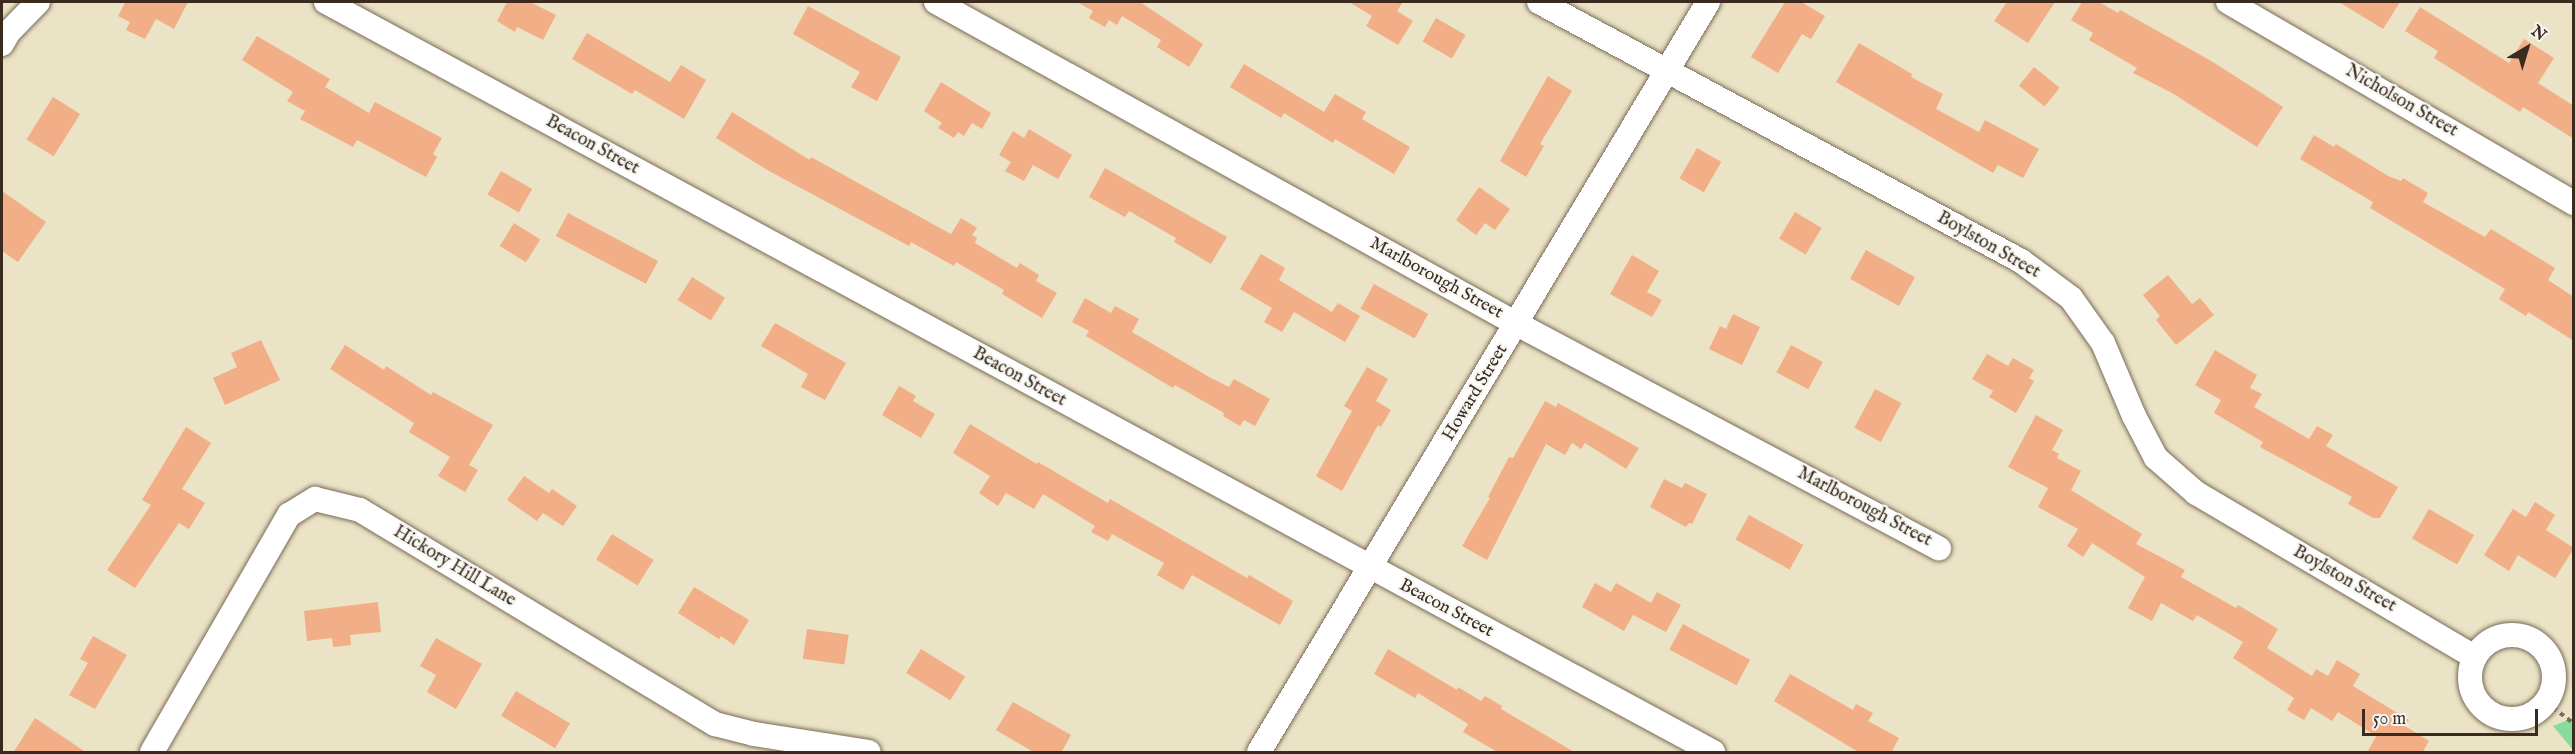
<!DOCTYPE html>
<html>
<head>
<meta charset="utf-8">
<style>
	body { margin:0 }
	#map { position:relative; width:2575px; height:754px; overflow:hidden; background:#ebe3c5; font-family:"IM FELL English",serif }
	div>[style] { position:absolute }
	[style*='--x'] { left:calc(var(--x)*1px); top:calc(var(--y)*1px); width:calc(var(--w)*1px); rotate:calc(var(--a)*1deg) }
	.green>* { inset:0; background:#88db9c }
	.building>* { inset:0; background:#f2ae87; transform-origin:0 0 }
	.path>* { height:4px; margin-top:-2px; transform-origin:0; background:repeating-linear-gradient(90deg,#796b58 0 4.5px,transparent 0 9px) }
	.roads { filter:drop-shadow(0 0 2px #796b58) drop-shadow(0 0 2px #796b58) }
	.minor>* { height:24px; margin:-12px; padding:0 12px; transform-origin:12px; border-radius:12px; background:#fff }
	.minor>.ring { margin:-12px; padding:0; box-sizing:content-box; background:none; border:24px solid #fff; border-radius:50% }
	span { translate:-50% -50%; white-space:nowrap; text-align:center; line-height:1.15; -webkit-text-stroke:4.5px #f6f6f2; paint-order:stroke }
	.street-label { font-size:18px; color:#3b2a1e }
	.frame { position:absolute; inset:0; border:3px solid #3b2a1e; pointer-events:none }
	.north { position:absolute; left:2497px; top:18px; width:60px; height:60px; -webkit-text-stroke:4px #f6f6f2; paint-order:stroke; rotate:38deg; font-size:16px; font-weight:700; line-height:24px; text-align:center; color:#3b2a1e }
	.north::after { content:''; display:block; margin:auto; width:21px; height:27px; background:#3b2a1e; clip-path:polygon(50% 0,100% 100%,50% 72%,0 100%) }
	.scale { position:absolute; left:2362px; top:709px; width:176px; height:27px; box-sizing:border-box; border:3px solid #3b2a1e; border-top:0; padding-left:8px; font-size:18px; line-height:21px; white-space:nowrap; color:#3b2a1e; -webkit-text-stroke:4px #f6f6f2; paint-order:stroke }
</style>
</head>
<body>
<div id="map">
	<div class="green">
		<div style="clip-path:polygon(2573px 718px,2573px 750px,2553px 726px)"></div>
	</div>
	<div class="building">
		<div style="clip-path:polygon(123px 2px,188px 2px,174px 29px,156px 19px,145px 39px,126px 30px,130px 22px,118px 16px,125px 3px)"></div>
		<div style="clip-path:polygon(507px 2px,530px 2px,556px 15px,543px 40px,517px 27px,515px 32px,497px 21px)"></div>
		<div style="clip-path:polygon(1077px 2px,1140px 2px,1203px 44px,1189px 67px,1157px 47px,1161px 40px,1122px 16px,1117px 25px,1109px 20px,1105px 27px,1089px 18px,1093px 11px)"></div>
		<div style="clip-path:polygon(1349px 2px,1403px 2px,1397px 11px,1413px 21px,1398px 45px,1366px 26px,1372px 16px)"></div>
		<div style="clip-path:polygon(1785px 2px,1801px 2px,1825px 16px,1811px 39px,1802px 34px,1778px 73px,1751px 57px)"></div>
		<div style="clip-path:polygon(2007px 2px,2055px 2px,2028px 43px,1994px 21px)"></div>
		<div style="clip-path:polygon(2082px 2px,2099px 2px,2118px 13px,2120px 10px,2213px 62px,2283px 107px,2257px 147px,2172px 93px,2133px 73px,2137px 68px,2089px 40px,2093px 33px,2071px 20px)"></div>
		<div style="clip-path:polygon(2339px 2px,2400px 2px,2383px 29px)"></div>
		<div style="clip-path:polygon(808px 6px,901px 57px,877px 101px,851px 87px,860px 72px,793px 34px)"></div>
		<div style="clip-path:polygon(2420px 7px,2509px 63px,2524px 39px,2554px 58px,2538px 83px,2574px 106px,2574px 139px,2523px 107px,2520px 112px,2434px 58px,2438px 51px,2405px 31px)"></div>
		<div style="left:1436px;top:18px;width:34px;height:27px;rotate:30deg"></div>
		<div style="clip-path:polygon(587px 33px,670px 82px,681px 65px,706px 80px,684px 119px,635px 90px,632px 94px,572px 59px)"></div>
		<div style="clip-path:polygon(257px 36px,330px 79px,325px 87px,369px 113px,375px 102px,442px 138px,433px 154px,437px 157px,426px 177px,357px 140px,353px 147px,300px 119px,305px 111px,287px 101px,293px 92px,242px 60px)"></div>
		<div style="clip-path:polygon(1859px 43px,1912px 74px,1911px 77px,1943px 94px,1936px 109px,1979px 132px,1985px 120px,2039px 149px,2023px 178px,1998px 165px,1993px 173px,1836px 82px)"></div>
		<div style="clip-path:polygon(1244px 64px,1324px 112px,1335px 94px,1366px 112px,1362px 119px,1410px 147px,1394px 174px,1335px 139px,1333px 143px,1284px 113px,1281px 118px,1230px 87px)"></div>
		<div style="left:2034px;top:67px;width:33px;height:24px;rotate:39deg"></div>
		<div style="clip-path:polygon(1548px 76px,1572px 91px,1540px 144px,1544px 146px,1526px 177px,1500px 161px)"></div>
		<div style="clip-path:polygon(941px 82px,991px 113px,982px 129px,972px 123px,964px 136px,958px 132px,954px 138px,938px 128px,942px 123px,924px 111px)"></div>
		<div style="left:53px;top:97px;width:32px;height:50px;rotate:32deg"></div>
		<div style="clip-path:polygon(732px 112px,810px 160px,811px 157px,951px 234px,961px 218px,977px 228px,972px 235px,977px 238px,975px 243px,1017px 268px,1020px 263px,1039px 275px,1036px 281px,1057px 293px,1042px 318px,1002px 294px,1004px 290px,956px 262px,954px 266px,911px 242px,909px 246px,769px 171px,716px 138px)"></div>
		<div style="clip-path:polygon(1029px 129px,1072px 155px,1058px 179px,1033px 165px,1024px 181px,1005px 171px,1011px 162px,999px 155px,1013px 131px,1024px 138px)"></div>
		<div style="clip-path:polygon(2314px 135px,2334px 147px,2336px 144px,2388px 176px,2401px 181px,2403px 178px,2428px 193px,2423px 202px,2485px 237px,2491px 229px,2555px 268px,2548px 280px,2574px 297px,2574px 341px,2528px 312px,2526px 316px,2499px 299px,2505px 289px,2370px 208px,2373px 202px,2300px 159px)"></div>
		<div style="left:1697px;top:148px;width:28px;height:35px;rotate:30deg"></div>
		<div style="clip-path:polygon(1105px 168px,1227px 237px,1211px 264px,1174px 242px,1176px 238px,1129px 211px,1125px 217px,1089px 197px)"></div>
		<div style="left:501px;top:171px;width:36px;height:27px;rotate:30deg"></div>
		<div style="clip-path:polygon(1479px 187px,1510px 209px,1495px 230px,1485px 223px,1476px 235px,1456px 220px)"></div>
		<div style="clip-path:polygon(2px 191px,46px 222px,18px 262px,2px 251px)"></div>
		<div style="left:1795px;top:212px;width:31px;height:31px;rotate:31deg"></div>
		<div style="left:568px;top:213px;width:102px;height:26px;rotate:28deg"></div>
		<div style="left:514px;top:223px;width:31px;height:27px;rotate:32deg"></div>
		<div style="left:1866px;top:250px;width:56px;height:33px;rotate:29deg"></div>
		<div style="clip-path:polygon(1261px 254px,1285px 268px,1279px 280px,1332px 312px,1338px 303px,1360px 316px,1345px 342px,1294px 312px,1282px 332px,1264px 322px,1272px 308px,1240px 289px)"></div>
		<div style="clip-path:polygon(1632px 255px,1659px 271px,1647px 292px,1662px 300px,1652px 317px,1610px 294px)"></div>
		<div style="clip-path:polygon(2168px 275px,2192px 304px,2200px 298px,2214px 315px,2176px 345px,2156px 320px,2160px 316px,2143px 295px)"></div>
		<div style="left:692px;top:277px;width:39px;height:27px;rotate:32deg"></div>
		<div style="left:1374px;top:284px;width:62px;height:28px;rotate:29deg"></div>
		<div style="clip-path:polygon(1085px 298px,1111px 313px,1115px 306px,1139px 319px,1132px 332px,1211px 378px,1229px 387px,1234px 379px,1270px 399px,1255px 426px,1244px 420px,1240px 426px,1223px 416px,1224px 413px,1175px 385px,1173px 388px,1086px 336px,1089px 331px,1072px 322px)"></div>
		<div style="clip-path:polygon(1733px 314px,1760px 327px,1742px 365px,1709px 349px,1720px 326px,1726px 329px)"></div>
		<div style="clip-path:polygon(775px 323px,846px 363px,825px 400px,801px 387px,808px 374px,761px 346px)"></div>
		<div style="clip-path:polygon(261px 340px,280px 380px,225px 405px,213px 378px,237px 367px,231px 353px)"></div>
		<div style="clip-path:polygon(345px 345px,384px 370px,386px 366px,431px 395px,433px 392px,493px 425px,469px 465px,478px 470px,465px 492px,438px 476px,450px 457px,409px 432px,414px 423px,330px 369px)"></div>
		<div style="left:1791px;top:345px;width:36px;height:31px;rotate:28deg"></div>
		<div style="clip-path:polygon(2215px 350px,2257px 375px,2250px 388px,2262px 394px,2254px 407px,2309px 439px,2317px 426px,2333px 435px,2326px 446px,2398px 487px,2380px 518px,2373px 518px,2348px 504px,2352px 497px,2260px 447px,2263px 442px,2214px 413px,2221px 400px,2195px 385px)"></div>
		<div style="clip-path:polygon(1987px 354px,2008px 366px,2013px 358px,2034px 370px,2029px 378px,2034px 381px,2016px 413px,1989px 397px,1993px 391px,1972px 379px)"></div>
		<div style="clip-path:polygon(1367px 367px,1388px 379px,1376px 401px,1391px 410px,1381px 427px,1378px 425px,1342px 491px,1316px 476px,1352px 411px,1344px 406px)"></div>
		<div style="clip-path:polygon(899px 386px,916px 396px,913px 401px,935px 414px,921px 438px,882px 415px)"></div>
		<div style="left:1875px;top:389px;width:30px;height:44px;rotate:28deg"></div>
		<div style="clip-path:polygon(1545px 401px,1556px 407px,1558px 403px,1639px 448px,1626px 469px,1585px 443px,1581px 449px,1572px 443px,1565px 455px,1546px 444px,1487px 560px,1462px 546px,1490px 498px,1488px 497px,1509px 457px,1513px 458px)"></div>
		<div style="clip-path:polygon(2036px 415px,2063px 430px,2052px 450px,2059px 454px,2057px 458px,2081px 471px,2071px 490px,2142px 534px,2136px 544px,2185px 570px,2181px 577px,2236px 608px,2238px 605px,2278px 629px,2267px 648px,2312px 676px,2316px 669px,2328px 676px,2337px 660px,2360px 674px,2353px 686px,2409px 720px,2405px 726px,2429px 741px,2422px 753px,2367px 753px,2376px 736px,2338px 712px,2332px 721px,2311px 708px,2304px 720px,2287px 710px,2294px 698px,2233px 658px,2243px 642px,2197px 615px,2193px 621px,2161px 603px,2152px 621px,2128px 608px,2145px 577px,2092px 543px,2083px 557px,2067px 546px,2078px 529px,2038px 507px,2048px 488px,2008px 467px)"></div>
		<div style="clip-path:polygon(970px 424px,1037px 464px,1038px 462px,1108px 503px,1110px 499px,1247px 578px,1249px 575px,1293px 601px,1280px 625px,1192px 575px,1183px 590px,1157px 575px,1164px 563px,1112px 534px,1108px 541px,1091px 532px,1095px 526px,1043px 494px,1034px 509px,1006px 493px,998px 506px,979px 493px,990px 476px,953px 453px)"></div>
		<div style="clip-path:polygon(186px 427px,211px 443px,182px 489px,205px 503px,189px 529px,179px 523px,135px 588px,107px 570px,151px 505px,142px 500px)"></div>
		<div style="clip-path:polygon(524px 476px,549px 493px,552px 489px,577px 506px,563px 526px,543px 513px,537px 521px,507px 500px)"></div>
		<div style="clip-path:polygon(1664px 479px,1682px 488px,1685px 483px,1707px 494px,1692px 524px,1689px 523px,1686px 527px,1650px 507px)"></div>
		<div style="clip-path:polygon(2535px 502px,2555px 515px,2546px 530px,2574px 548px,2555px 578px,2518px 555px,2509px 571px,2484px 555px,2513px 509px,2526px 517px)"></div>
		<div style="left:2429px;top:509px;width:52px;height:34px;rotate:30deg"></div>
		<div style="left:1749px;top:515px;width:62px;height:28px;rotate:29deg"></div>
		<div style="left:612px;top:534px;width:49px;height:30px;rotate:32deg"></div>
		<div style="clip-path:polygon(1595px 583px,1611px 592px,1616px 583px,1651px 603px,1657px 592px,1681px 605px,1666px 632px,1633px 615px,1624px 631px,1582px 607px)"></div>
		<div style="clip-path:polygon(694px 587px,749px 620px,734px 645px,721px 636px,719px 639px,678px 613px)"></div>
		<div style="clip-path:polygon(378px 602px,381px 632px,350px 635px,351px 645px,333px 647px,332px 638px,307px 641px,304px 611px)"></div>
		<div style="left:1683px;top:624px;width:76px;height:29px;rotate:28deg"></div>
		<div style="left:807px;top:629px;width:42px;height:30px;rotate:8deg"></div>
		<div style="clip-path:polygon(93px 636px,127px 655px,95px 709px,69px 695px,88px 663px,80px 659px)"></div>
		<div style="clip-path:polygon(436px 638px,482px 664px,456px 709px,427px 692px,436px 675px,420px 666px)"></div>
		<div style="left:921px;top:649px;width:52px;height:28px;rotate:32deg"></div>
		<div style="clip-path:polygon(1388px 649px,1457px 690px,1458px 687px,1481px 701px,1485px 696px,1502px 706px,1501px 709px,1576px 753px,1499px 753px,1463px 732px,1468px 724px,1418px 693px,1415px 698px,1374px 674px)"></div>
		<div style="clip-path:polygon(1790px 674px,1853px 710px,1856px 704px,1873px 713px,1868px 721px,1899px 738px,1891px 753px,1860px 753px,1774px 701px)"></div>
		<div style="left:516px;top:691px;width:63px;height:29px;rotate:31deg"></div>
		<div style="clip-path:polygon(1013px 702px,1071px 735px,1061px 753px,1035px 753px,996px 730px)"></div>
		<div style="clip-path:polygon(35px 718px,87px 753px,13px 753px)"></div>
	</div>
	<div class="path">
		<div style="--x:2546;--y:702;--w:36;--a:38"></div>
	</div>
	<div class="roads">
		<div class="minor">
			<div style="--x:326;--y:2;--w:1577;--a:28.4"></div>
			<div style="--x:936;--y:2;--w:664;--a:29"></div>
			<div style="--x:1517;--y:324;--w:478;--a:28"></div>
			<div style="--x:1539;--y:2;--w:547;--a:28.25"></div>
			<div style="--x:2021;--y:261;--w:62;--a:36.5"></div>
			<div style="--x:2071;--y:298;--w:55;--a:54.6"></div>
			<div style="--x:2103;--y:343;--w:79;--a:67"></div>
			<div style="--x:2134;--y:416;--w:47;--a:62.4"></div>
			<div style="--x:2156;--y:458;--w:53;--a:41.2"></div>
			<div style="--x:2196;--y:493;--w:323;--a:30.5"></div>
			<div style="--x:2228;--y:2;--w:400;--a:30.2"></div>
			<div style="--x:2;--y:44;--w:13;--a:-61"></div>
			<div style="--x:8;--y:33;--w:43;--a:-45.9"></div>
			<div class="ring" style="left:2470px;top:635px;width:60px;height:60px"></div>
			<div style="--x:152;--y:752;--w:274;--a:-60"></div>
			<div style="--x:289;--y:515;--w:31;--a:-32"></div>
			<div style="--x:315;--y:499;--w:46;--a:13.7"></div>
			<div style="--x:360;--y:510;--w:415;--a:31.1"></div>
			<div style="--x:715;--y:724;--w:40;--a:14.4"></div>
			<div style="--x:754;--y:734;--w:116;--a:8.9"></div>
			<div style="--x:1259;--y:752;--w:874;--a:-59.09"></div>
		</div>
	</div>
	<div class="street-label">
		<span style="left:2401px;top:102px;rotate:30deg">Nicholson Street</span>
		<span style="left:592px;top:146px;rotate:29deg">Beacon Street</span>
		<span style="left:1988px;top:246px;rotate:30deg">Boylston Street</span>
		<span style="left:1436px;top:279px;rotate:29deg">Marlborough Street</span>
		<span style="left:1019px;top:378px;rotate:29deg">Beacon Street</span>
		<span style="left:1476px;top:393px;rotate:-59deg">Howard Street</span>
		<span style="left:1864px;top:508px;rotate:28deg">Marlborough Street</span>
		<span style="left:454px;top:567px;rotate:31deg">Hickory Hill Lane</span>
		<span style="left:2344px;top:580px;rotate:30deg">Boylston Street</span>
		<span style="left:1446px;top:609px;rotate:28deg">Beacon Street</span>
	</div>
	<div class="frame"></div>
	<div class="north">N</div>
	<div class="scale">50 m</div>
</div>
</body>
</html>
